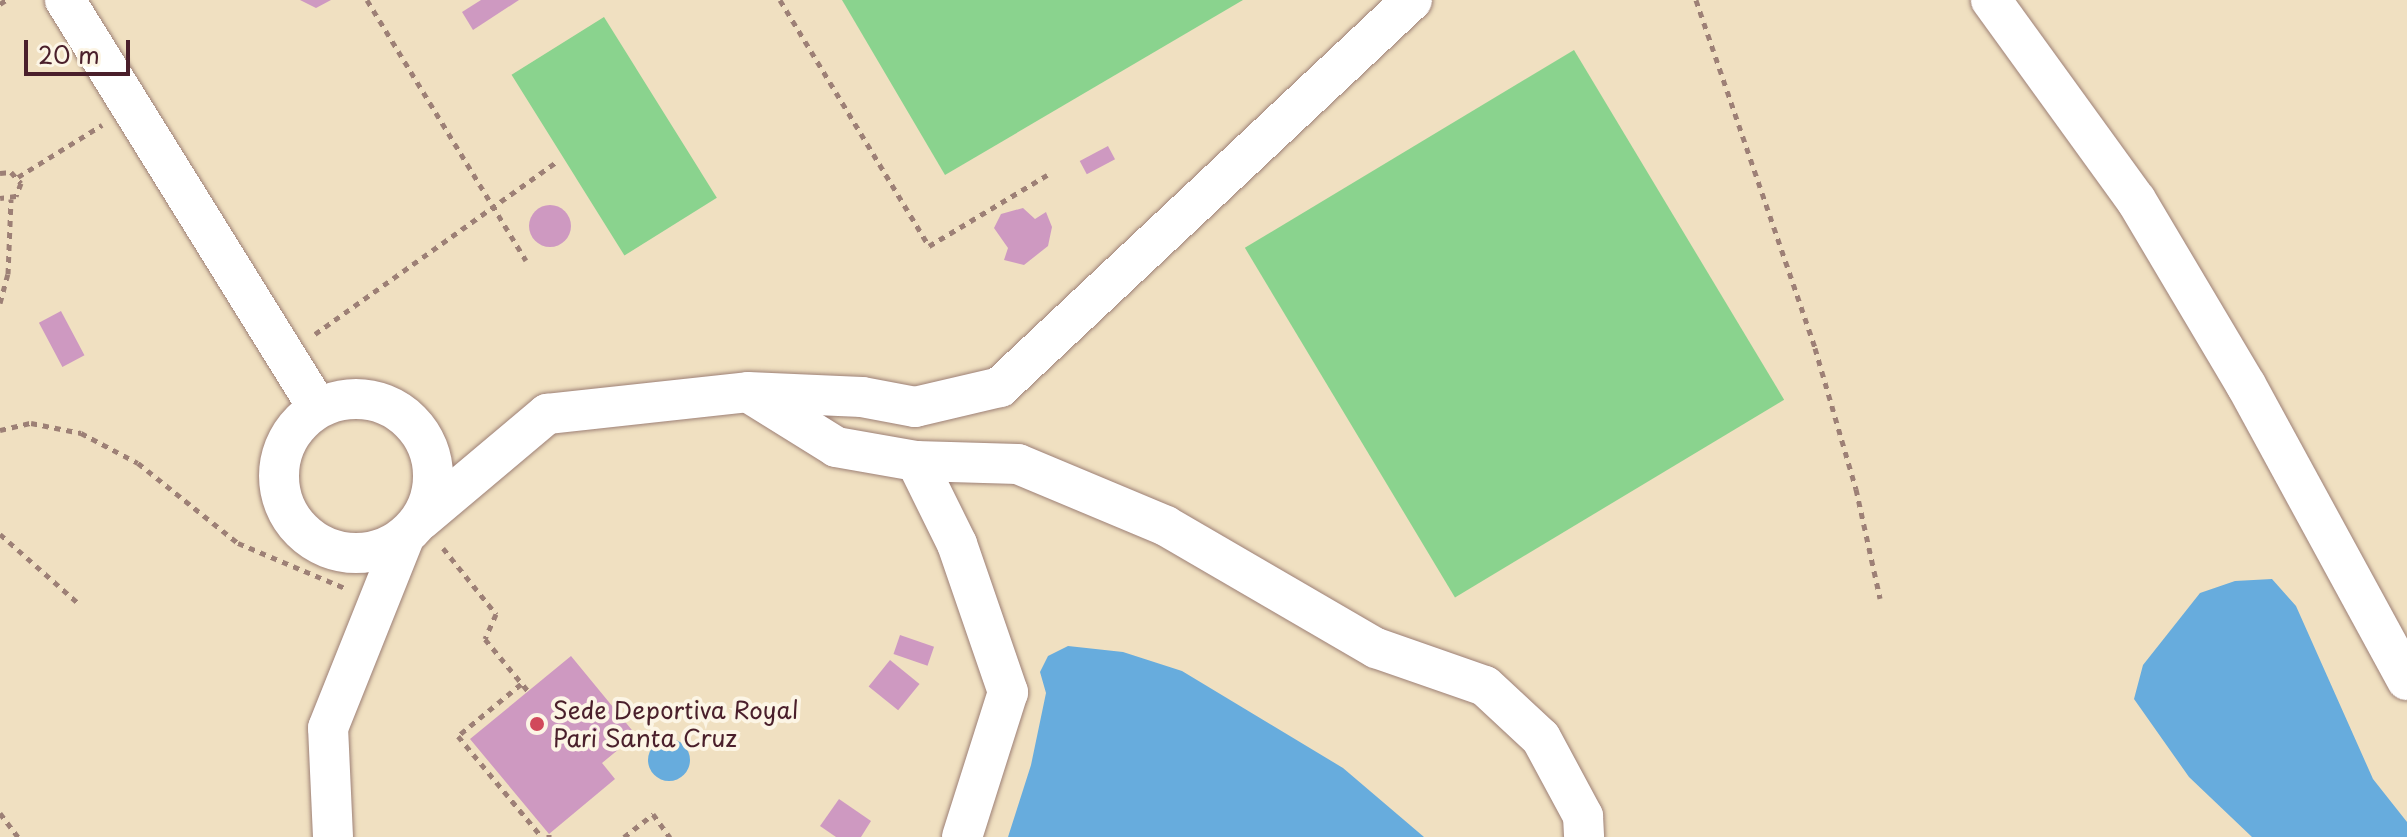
<!DOCTYPE html>
<html>
<head>
<meta charset="utf-8">
<style>
	body { margin:0 }
	#map { position:relative; width:2407px; height:837px; overflow:hidden; background:#f0e0c1; font-family:"Playpen Sans",sans-serif }
	div>[style] { position:absolute }
	[style*='--x'] { left:calc(var(--x)*1px); top:calc(var(--y)*1px); width:calc(var(--w)*1px); rotate:calc(var(--a)*1deg) }
	.green>* { inset:0; background:#8ad38e; transform-origin:0 0 }
	.water>* { inset:0; background:#67acdd }
	.round { border-radius:50% }
	.building>* { inset:0; background:#ce99c1; transform-origin:0 0 }
	.path>* { height:5px; margin-top:-2.5px; transform-origin:0; background:repeating-linear-gradient(90deg,#9d8076 0 6px,transparent 0 12px) }
	.roads { filter:drop-shadow(0 0 2px #9d8076) drop-shadow(0 0 2px #9d8076) }
	.minor>* { height:40px; margin:-20px; padding:0 20px; transform-origin:20px; border-radius:20px; background:#fff }
	.minor>.ring { margin:-20px; padding:0; box-sizing:content-box; background:none; border:40px solid #fff; border-radius:50% }
	.dots>* { width:22px; height:22px; translate:-50% -50%; box-sizing:border-box; border:4px solid #fcf5e5; border-radius:50% }
	span { translate:-50% -50%; white-space:nowrap; text-align:center; line-height:1.15; -webkit-text-stroke:8px #fcf5e5; paint-order:stroke }
	.poi-label { font-size:24px; color:#4a1f2b }
	.left { translate:0 -50%; text-align:left }
	.scale { position:absolute; left:24px; top:40px; width:106px; height:36px; box-sizing:border-box; border:4px solid #4a1f2b; border-top:0; padding-left:10px; font-size:24px; line-height:28px; white-space:nowrap; color:#4a1f2b; -webkit-text-stroke:6px #fcf5e5; paint-order:stroke }
</style>
</head>
<body>
<div id="map">
	<div class="green">
		<div style="clip-path:polygon(842px 0,1243px 0,945px 175px)"></div>
		<div style="left:604px;top:17px;width:213px;height:109px;rotate:58deg"></div>
		<div style="left:1574px;top:50px;width:408px;height:384px;rotate:59deg"></div>
	</div>
	<div class="water">
		<div style="clip-path:polygon(2272px 579px,2296px 606px,2373px 779px,2407px 822px,2407px 837px,2252px 837px,2189px 777px,2134px 699px,2143px 665px,2200px 593px,2235px 581px)"></div>
		<div style="clip-path:polygon(1068px 646px,1123px 652px,1182px 671px,1343px 768px,1424px 837px,1008px 837px,1031px 765px,1046px 693px,1040px 672px,1048px 656px)"></div>
		<div class="round" style="left:648px;top:739px;width:42px;height:42px"></div>
	</div>
	<div class="building">
		<div style="clip-path:polygon(300px 0,331px 0,316px 8px)"></div>
		<div style="clip-path:polygon(481px 0,519px 0,473px 30px,462px 12px)"></div>
		<div style="left:1108px;top:146px;width:15px;height:32px;rotate:62deg"></div>
		<div class="round" style="left:529px;top:205px;width:42px;height:42px"></div>
		<div style="clip-path:polygon(1023px 208px,1035px 219px,1046px 212px,1052px 227px,1048px 246px,1024px 265px,1004px 260px,1008px 248px,994px 228px,1001px 214px)"></div>
		<div style="left:61px;top:311px;width:50px;height:25px;rotate:62deg"></div>
		<div style="left:900px;top:635px;width:36px;height:20px;rotate:19deg"></div>
		<div style="clip-path:polygon(571px 656px,636px 735px,602px 763px,615px 779px,549px 834px,470px 739px)"></div>
		<div style="left:890px;top:660px;width:38px;height:34px;rotate:39deg"></div>
		<div style="clip-path:polygon(839px 799px,871px 821px,861px 837px,836px 837px,820px 826px)"></div>
	</div>
	<div class="path">
		<div style="--x:367;--y:0;--w:305;--a:58.6"></div>
		<div style="--x:780;--y:0;--w:288;--a:58.8"></div>
		<div style="--x:929;--y:246;--w:138;--a:-31"></div>
		<div style="--x:1696;--y:0;--w:368;--a:71.1"></div>
		<div style="--x:1815;--y:348;--w:147;--a:73.8"></div>
		<div style="--x:1856;--y:489;--w:112;--a:77.6"></div>
		<div style="--x:0;--y:4;--w:7;--a:-34"></div>
		<div style="--x:0;--y:173;--w:11;--a:-5"></div>
		<div style="--x:11;--y:172;--w:15;--a:48"></div>
		<div style="--x:21;--y:183;--w:14;--a:111"></div>
		<div style="--x:16;--y:196;--w:16;--a:173"></div>
		<div style="--x:18;--y:177;--w:99;--a:-31.8"></div>
		<div style="--x:0;--y:303;--w:30;--a:-75"></div>
		<div style="--x:8;--y:274;--w:75;--a:-87.7"></div>
		<div style="--x:315;--y:334;--w:295;--a:-35.5"></div>
		<div style="--x:0;--y:430;--w:32;--a:-13"></div>
		<div style="--x:31;--y:423;--w:51;--a:11.3"></div>
		<div style="--x:81;--y:433;--w:64;--a:27.8"></div>
		<div style="--x:138;--y:463;--w:128;--a:38.7"></div>
		<div style="--x:238;--y:543;--w:116;--a:22.8"></div>
		<div style="--x:0;--y:534;--w:104;--a:41.5"></div>
		<div style="--x:443;--y:548;--w:85;--a:51.2"></div>
		<div style="--x:496;--y:614;--w:27;--a:114"></div>
		<div style="--x:485;--y:639;--w:67;--a:50.4"></div>
		<div style="--x:521;--y:684;--w:82;--a:140.5"></div>
		<div style="--x:458;--y:736;--w:131;--a:50.3"></div>
		<div style="--x:0;--y:813;--w:30;--a:53"></div>
		<div style="--x:549;--y:834;--w:3;--a:90"></div>
		<div style="--x:624;--y:837;--w:37;--a:-38"></div>
		<div style="--x:653;--y:814;--w:29;--a:54"></div>
	</div>
	<div class="roads">
		<div class="minor">
			<div style="--x:65;--y:0;--w:480;--a:58.2"></div>
			<div style="--x:1991;--y:0;--w:247;--a:54.1"></div>
			<div style="--x:2136;--y:200;--w:215;--a:59.3"></div>
			<div style="--x:2246;--y:385;--w:336;--a:61.4"></div>
			<div style="--x:751;--y:394;--w:100;--a:31.9"></div>
			<div style="--x:836;--y:447;--w:81;--a:9.9"></div>
			<div style="--x:916;--y:461;--w:102;--a:1.7"></div>
			<div style="--x:1018;--y:464;--w:160;--a:22.7"></div>
			<div style="--x:1166;--y:526;--w:243;--a:30.2"></div>
			<div style="--x:1376;--y:648;--w:115;--a:19.2"></div>
			<div style="--x:1485;--y:686;--w:76;--a:42.9"></div>
			<div style="--x:1541;--y:738;--w:89;--a:61.7"></div>
			<div style="--x:1583;--y:816;--w:21;--a:87"></div>
			<div class="ring" style="left:279px;top:399px;width:114px;height:114px"></div>
			<div style="--x:916;--y:461;--w:93;--a:63.7"></div>
			<div style="--x:957;--y:544;--w:157;--a:71"></div>
			<div style="--x:1008;--y:692;--w:152;--a:107.6"></div>
			<div style="--x:421;--y:520;--w:165;--a:-40.1"></div>
			<div style="--x:547;--y:414;--w:202;--a:-6.2"></div>
			<div style="--x:748;--y:392;--w:114;--a:2.5"></div>
			<div style="--x:862;--y:397;--w:54;--a:10.7"></div>
			<div style="--x:915;--y:407;--w:87;--a:-13.2"></div>
			<div style="--x:1000;--y:387;--w:565;--a:-43.21"></div>
			<div style="--x:333;--y:837;--w:109;--a:-92.6"></div>
			<div style="--x:328;--y:728;--w:205;--a:-68.2"></div>
		</div>
	</div>
	<div class="dots">
		<div style="left:537px;top:724px;background:#d1495b"></div>
	</div>
	<div class="poi-label">
		<span class="left" style="left:553px;top:724px">Sede Deportiva Royal<br>Pari Santa Cruz</span>
	</div>
	<div class="scale">20 m</div>
</div>
</body>
</html>
